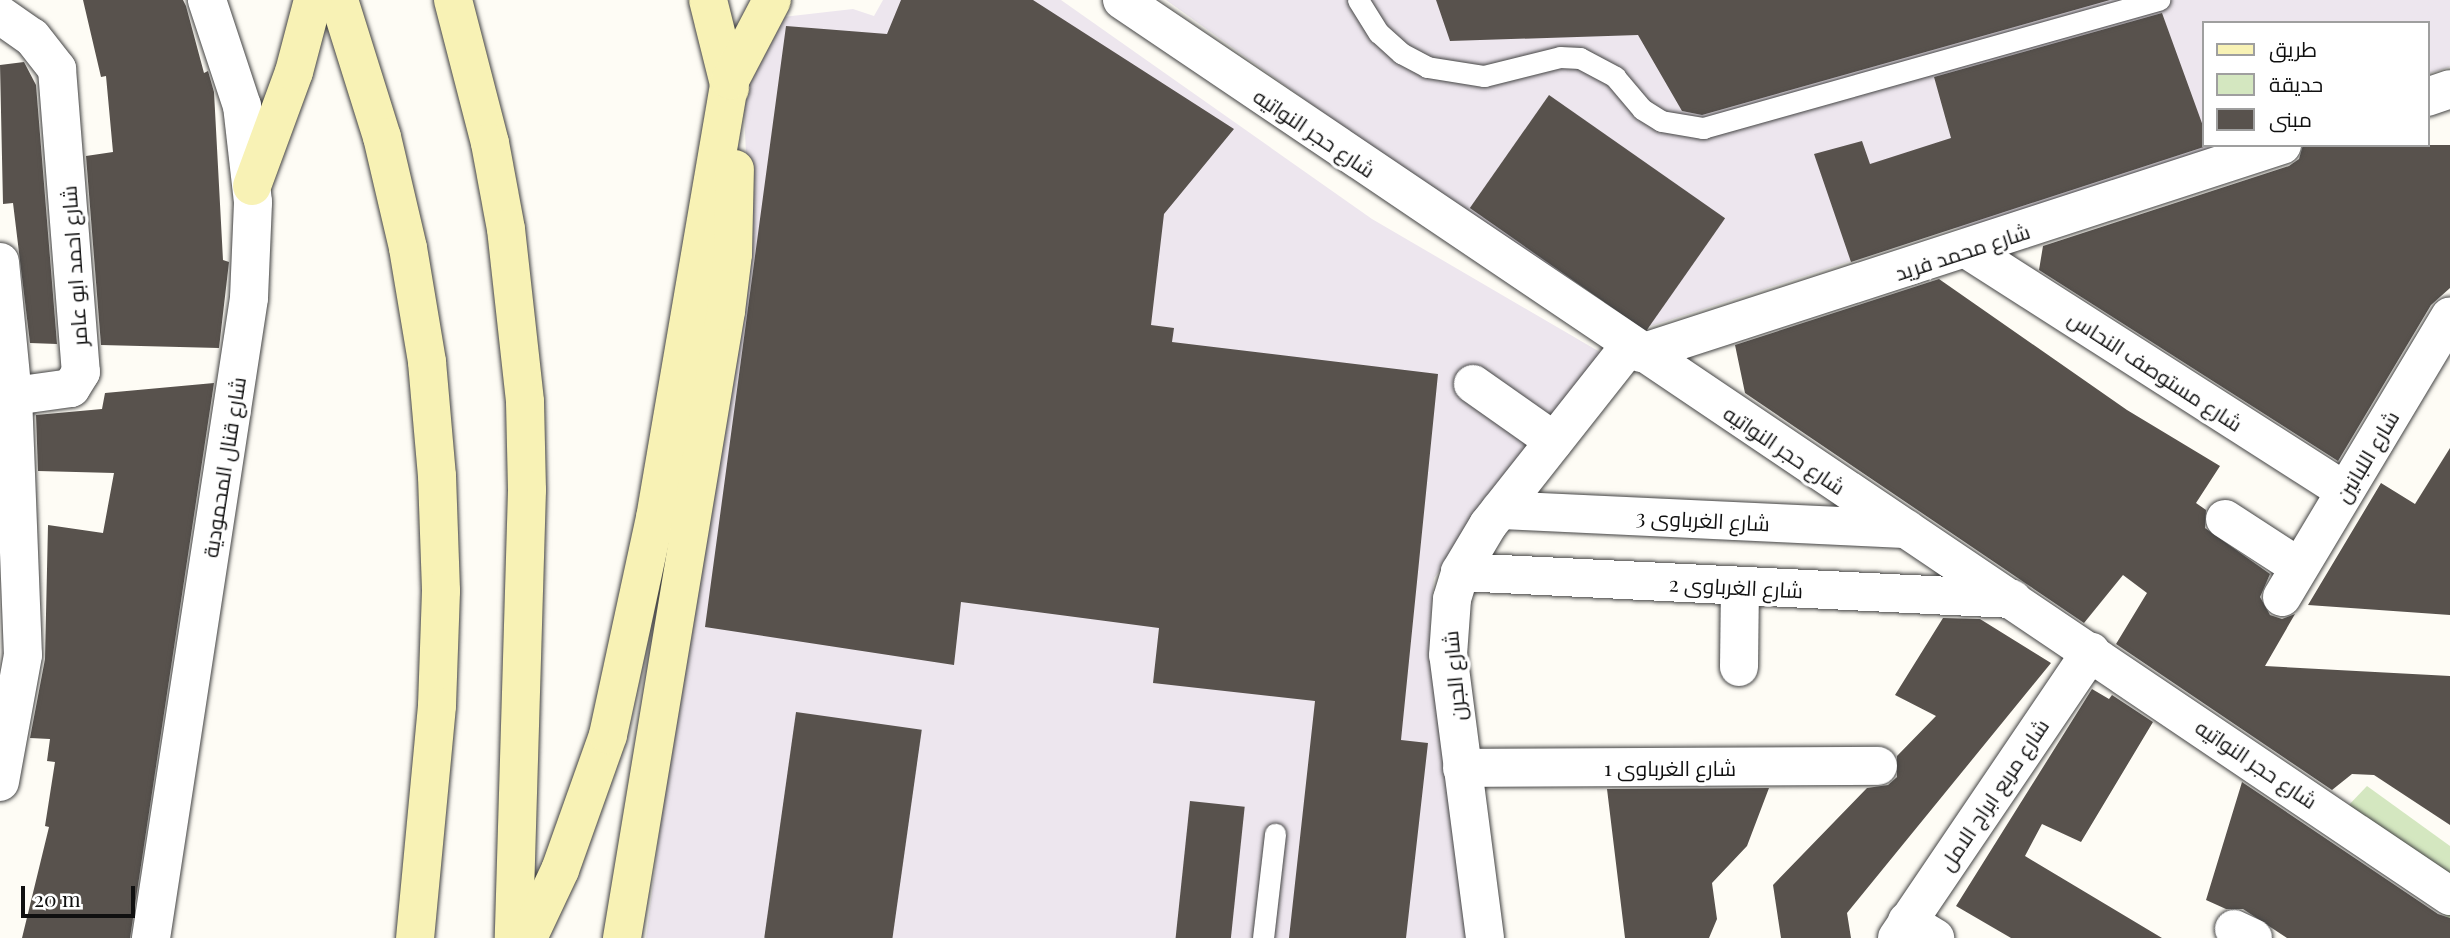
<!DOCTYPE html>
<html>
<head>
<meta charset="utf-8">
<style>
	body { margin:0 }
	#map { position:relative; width:2450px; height:938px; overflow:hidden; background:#fefcf5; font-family:"Playfair Display",Cairo,serif }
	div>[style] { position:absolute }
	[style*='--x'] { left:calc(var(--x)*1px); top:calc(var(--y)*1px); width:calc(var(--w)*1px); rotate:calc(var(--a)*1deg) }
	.industrial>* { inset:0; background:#ede6ee }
	.green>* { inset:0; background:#d4e7c0 }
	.building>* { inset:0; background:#58524d; transform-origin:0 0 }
	.roads { filter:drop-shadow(0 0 2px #434343) drop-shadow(0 0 2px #434343) }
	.service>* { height:21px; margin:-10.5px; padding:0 10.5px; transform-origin:10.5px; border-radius:10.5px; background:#fff }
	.minor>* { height:38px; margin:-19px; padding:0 19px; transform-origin:19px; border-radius:19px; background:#fff }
	.tertiary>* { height:38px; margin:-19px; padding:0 19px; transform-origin:19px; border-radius:19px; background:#fff }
	.secondary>* { height:38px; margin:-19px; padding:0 19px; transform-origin:19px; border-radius:19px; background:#f8f2b5 }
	span { translate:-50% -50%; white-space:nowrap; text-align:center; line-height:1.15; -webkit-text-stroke:7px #fff; paint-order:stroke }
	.street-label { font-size:21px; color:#101010 }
	.legend { position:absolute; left:2202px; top:21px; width:228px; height:126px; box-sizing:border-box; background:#fff; border:2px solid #9f9f9f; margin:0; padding:9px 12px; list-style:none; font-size:21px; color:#101010 }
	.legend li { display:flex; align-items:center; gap:14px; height:35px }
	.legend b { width:35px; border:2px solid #9f9f9f }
	.scale { position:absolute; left:21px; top:886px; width:114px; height:32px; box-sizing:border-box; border:4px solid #101010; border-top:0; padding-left:9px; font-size:21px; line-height:24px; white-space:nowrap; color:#101010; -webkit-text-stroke:5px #fff; paint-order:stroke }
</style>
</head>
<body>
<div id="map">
	<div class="industrial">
		<div style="clip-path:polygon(883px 0,1061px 0,1372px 219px,1605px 355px,1434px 578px,1430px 628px,1472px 938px,646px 938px,746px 154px,743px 90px,783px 17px,853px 9px,874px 16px)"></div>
		<div style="clip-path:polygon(1166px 0,2450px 0,2450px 67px,2427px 74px,2427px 23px,2203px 23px,2203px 145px,2230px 145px,1976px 228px,1952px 228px,1648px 327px,1463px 213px)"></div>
	</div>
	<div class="green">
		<div style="clip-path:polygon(2367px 786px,2450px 846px,2450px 919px,2323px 832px)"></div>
	</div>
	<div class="building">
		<div style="clip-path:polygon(83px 0,183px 0,186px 6px,204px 73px,208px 71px,214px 92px,223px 260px,229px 262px,219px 348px,101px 345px,86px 156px,113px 152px,106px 76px,101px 77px)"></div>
		<div style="clip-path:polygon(901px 0,1033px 0,1234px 129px,1164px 214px,1151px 325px,1174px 328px,1172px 342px,1438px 374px,1401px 740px,1428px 743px,1406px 938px,1289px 938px,1315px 701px,1153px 683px,1159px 628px,961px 602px,954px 665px,705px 627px,786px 26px,887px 34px)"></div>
		<div style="clip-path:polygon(1436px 0,2110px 0,1702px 115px,1682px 111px,1638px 35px,1450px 41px)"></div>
		<div style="clip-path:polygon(2162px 13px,2203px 126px,2203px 145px,2210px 145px,1851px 262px,1814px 154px,1862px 141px,1870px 164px,1951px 138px,1934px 77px)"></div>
		<div style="clip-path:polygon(24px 62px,36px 85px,57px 344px,30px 343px,13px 203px,3px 204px,0 65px)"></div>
		<div style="left:1549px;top:95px;width:215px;height:138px;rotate:35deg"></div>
		<div style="clip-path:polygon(2303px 145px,2450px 145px,2450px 288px,2431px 305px,2338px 461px,2039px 270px,2043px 246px,2289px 166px,2299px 159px)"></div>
		<div style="clip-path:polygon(1939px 279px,2127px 410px,2220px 466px,2196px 503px,2206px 510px,2205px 528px,2270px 574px,2260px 597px,2270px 615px,2282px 619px,2295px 614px,2265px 666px,2450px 676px,2450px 825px,2374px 775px,2352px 774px,2332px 790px,2116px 644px,2147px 593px,2123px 575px,2084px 623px,1745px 393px,1735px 345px)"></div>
		<div style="clip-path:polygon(214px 383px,130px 938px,22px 938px,49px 827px,45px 826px,55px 762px,47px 761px,50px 739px,30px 738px,45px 659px,48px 525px,103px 533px,114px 473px,38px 471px,36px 415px,102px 409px,105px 393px)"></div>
		<div style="clip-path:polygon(2450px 448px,2450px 615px,2308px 605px,2381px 483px,2415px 504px)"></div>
		<div style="clip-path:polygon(1943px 618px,1980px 619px,2051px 663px,1847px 913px,1851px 938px,1781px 938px,1773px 885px,1867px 788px,1888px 785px,1897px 777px,1897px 756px,1936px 716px,1895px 695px)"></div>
		<div style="clip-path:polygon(2092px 689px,2109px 699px,2112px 695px,2153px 722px,2081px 842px,2042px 824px,2025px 856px,2162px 938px,2011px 938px,1956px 906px)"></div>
		<div style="left:796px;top:712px;width:127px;height:228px;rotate:8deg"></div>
		<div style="clip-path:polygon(2242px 782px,2438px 914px,2450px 918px,2450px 938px,2287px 938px,2243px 909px,2226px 909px,2206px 900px)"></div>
		<div style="clip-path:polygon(1769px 788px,1747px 846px,1712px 883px,1717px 919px,1709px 938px,1625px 938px,1607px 789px)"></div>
		<div style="left:1190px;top:801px;width:55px;height:138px;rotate:6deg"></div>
	</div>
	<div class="roads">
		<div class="service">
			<div style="--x:1358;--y:0;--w:39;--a:58"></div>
			<div style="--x:1379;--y:33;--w:30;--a:42"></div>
			<div style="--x:1401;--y:53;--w:30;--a:28"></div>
			<div style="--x:1427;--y:67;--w:58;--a:9"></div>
			<div style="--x:1484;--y:76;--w:78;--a:-14"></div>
			<div style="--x:1560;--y:57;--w:20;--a:3"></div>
			<div style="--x:1580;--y:58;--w:40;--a:28"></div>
			<div style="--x:1615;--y:77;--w:42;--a:49.8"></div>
			<div style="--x:1642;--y:109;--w:22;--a:32"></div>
			<div style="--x:1661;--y:121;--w:43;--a:9.5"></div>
			<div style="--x:1703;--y:128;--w:474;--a:-15.7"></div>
			<div style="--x:1263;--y:938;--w:105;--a:-83.4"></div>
		</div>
		<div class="minor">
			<div style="--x:0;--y:15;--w:39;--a:35"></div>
			<div style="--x:32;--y:37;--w:41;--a:52"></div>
			<div style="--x:57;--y:69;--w:304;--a:85.5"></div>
			<div style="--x:81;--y:372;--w:19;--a:122"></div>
			<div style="--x:71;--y:388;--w:72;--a:172"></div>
			<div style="--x:1968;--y:250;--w:447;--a:32.6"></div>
			<div style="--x:0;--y:262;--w:135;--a:84.5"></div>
			<div style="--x:13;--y:396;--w:259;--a:87.8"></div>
			<div style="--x:23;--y:655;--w:129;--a:100.3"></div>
			<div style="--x:1473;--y:384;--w:99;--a:35.1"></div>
			<div style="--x:1500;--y:510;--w:407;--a:2.7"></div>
			<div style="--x:2225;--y:519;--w:88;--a:33"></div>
			<div style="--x:1460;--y:572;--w:553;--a:2.8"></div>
			<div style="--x:2282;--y:597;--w:327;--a:-59.1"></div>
			<div style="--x:1739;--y:667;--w:81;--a:-89.3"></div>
			<div style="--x:1462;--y:768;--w:416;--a:-0.3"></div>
			<div style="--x:1907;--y:921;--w:33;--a:31"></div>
			<div style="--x:2234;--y:929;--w:21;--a:25"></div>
			<div style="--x:1485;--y:938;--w:285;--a:-97.4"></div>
			<div style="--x:1448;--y:655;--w:56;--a:-85.9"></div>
			<div style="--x:1452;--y:599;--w:28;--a:-73"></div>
			<div style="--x:1460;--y:572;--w:55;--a:-59.2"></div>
			<div style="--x:1488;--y:525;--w:229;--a:-51.7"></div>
			<div style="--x:1897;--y:938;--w:346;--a:-55.9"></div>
		</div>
		<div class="tertiary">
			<div style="--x:1122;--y:0;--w:1602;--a:34.01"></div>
			<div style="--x:2427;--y:97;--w:24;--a:-19"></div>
			<div style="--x:1641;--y:353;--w:674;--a:-17.98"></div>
			<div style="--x:151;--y:938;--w:647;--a:-81.29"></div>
			<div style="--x:249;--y:298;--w:96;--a:-87.6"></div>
			<div style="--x:253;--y:202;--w:97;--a:-96.5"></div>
			<div style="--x:242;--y:106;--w:112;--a:-108.3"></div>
		</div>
		<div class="secondary">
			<div style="--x:339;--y:0;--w:144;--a:72.6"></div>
			<div style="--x:382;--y:137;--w:114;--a:76.8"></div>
			<div style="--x:408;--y:248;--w:116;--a:80.5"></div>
			<div style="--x:427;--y:362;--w:114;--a:85"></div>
			<div style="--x:437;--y:476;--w:115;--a:88"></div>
			<div style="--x:441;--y:591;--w:115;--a:92"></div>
			<div style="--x:437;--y:706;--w:233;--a:95.4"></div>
			<div style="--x:453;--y:0;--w:148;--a:75.5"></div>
			<div style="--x:490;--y:143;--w:87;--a:79.5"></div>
			<div style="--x:506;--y:229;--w:174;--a:83.7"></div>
			<div style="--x:525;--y:402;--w:88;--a:88.7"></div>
			<div style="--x:527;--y:490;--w:448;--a:91.7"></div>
			<div style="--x:708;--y:0;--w:91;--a:76"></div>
			<div style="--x:252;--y:186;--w:121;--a:-69.8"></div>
			<div style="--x:294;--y:72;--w:74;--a:-75.2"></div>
			<div style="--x:528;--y:938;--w:75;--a:-64.8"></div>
			<div style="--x:560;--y:870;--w:143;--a:-70.4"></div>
			<div style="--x:608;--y:735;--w:222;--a:-77.8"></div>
			<div style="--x:655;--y:518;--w:444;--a:-80.3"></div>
			<div style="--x:730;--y:80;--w:90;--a:-62.3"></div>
			<div style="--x:622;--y:938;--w:636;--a:-80.58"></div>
			<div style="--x:726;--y:311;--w:57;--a:-83"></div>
			<div style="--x:733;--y:254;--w:85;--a:-88.7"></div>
		</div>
	</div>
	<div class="street-label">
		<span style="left:1315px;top:132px;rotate:34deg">شارع حجر النواتيه</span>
		<span style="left:1962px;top:251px;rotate:-18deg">شارع محمد فريد</span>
		<span style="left:73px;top:266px;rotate:-94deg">شارع احمد ابو عامر</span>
		<span style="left:2156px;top:370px;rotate:33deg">شارع مستوصف النحاس</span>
		<span style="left:1785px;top:449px;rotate:34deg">شارع حجر النواتيه</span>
		<span style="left:2366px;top:456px;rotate:-59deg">شارع اللبانين</span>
		<span style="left:223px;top:467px;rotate:-81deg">شارع قنال المحمودية</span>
		<span style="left:1703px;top:519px;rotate:3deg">شارع الغرباوى 3</span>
		<span style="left:1736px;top:586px;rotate:3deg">شارع الغرباوى 2</span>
		<span style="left:1453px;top:676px;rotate:-95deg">شارع الجرن</span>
		<span style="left:2257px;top:763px;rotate:34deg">شارع حجر النواتيه</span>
		<span style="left:1670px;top:767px">شارع الغرباوى 1</span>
		<span style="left:1993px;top:794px;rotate:-56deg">شارع مربع ابراج الامل</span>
	</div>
	<ul class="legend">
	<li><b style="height:9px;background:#f8f2b5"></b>طريق</li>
	<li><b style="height:19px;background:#d4e7c0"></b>حديقة</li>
	<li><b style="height:19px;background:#58524d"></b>مبنى</li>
	</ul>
	<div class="scale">20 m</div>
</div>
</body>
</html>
